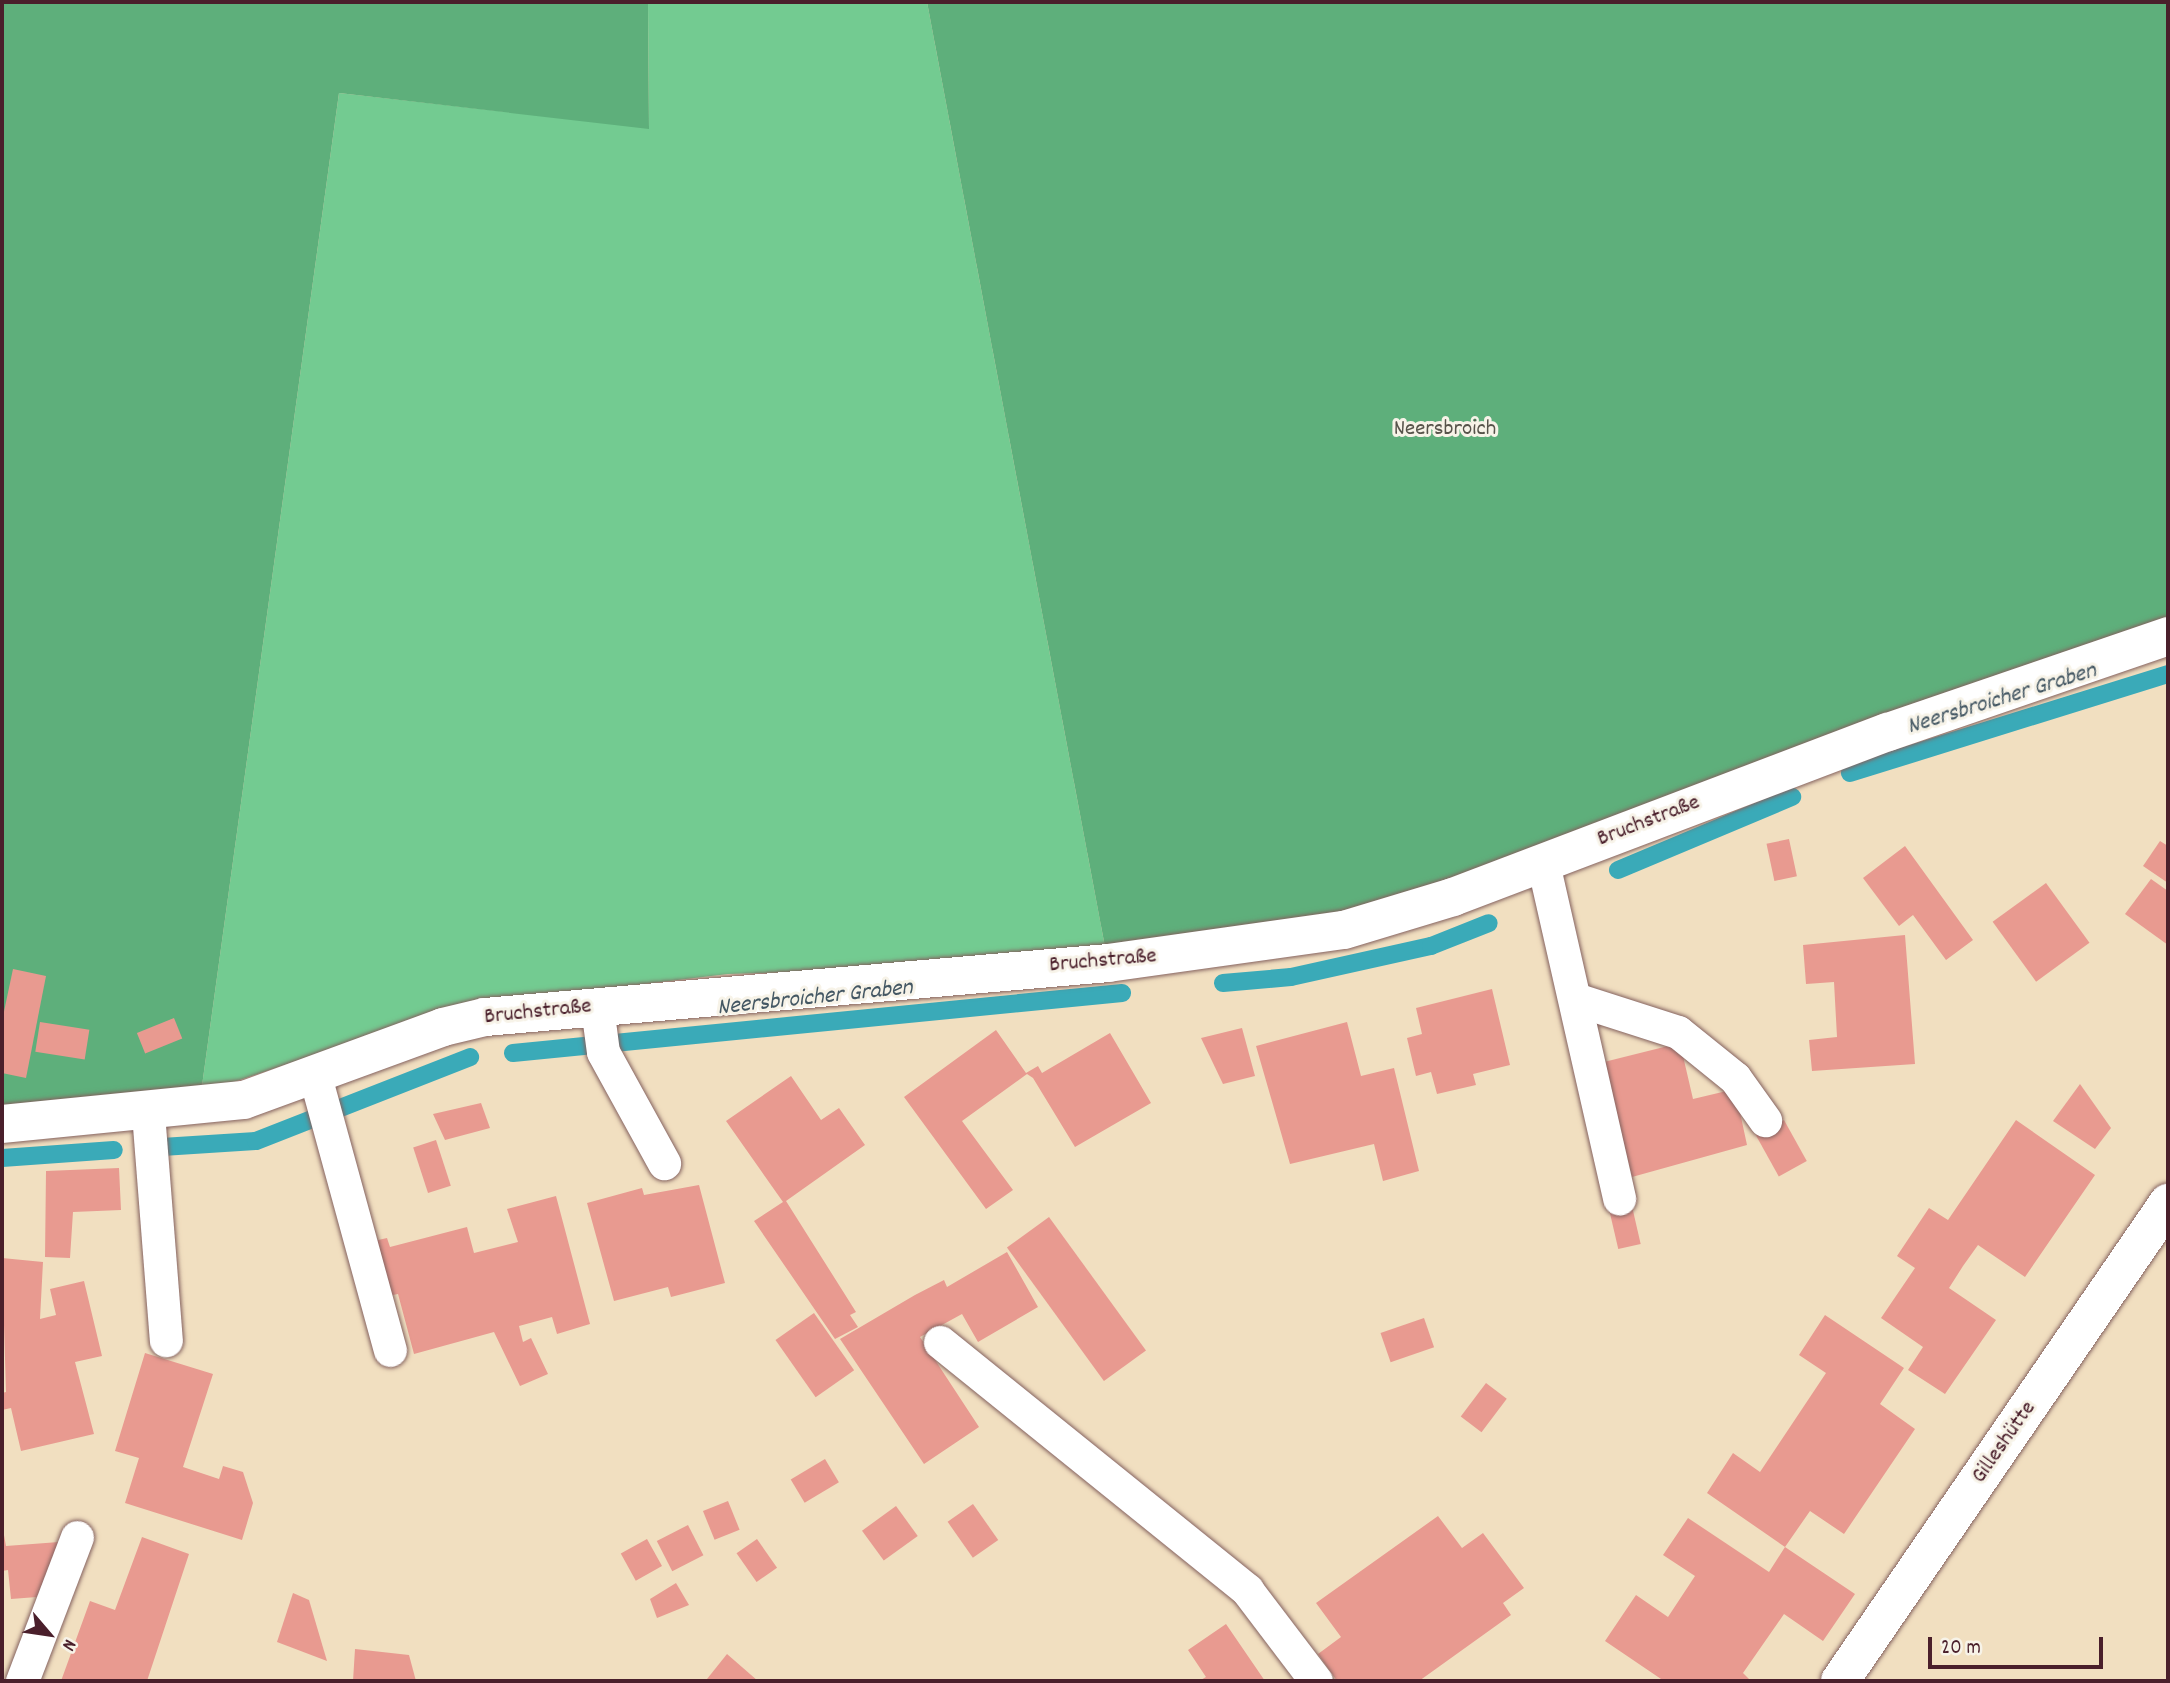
<!DOCTYPE html>
<html>
<head>
<meta charset="utf-8">
<style>
	body { margin:0 }
	#map { position:relative; width:2170px; height:1683px; overflow:hidden; background:#f1dfc0; font-family:Dekko,sans-serif }
	div>[style] { position:absolute }
	[style*='--x'] { left:calc(var(--x)*1px); top:calc(var(--y)*1px); width:calc(var(--w)*1px); rotate:calc(var(--a)*1deg) }
	.green>* { inset:0; background:#73cb91 }
	.forest>* { inset:0; background:#5eaf7b }
	.stream>* { height:18px; margin:-9px; padding:0 9px; transform-origin:9px; border-radius:9px; background:#3aaab8 }
	.building>* { inset:0; background:#e89a90; transform-origin:0 0 }
	.roads { filter:drop-shadow(0 0 2px #84625f) drop-shadow(0 0 2px #84625f) }
	.lane>* { height:33px; margin:-16.5px; padding:0 16.5px; transform-origin:16.5px; border-radius:16.5px; background:#fff }
	.street>* { height:38px; margin:-19px; padding:0 19px; transform-origin:19px; border-radius:19px; background:#fff }
	span { translate:-50% -50%; white-space:nowrap; text-align:center; line-height:1.15; -webkit-text-stroke:6px #f7f3e8; paint-order:stroke }
	.park-label { font-size:23px; color:#56534a }
	.street-label { font-size:23px; color:#4a1f2b }
	.water-label { font-size:24px; color:#445763; font-style:italic }
	.frame { position:absolute; inset:0; border:4px solid #4a1f2b; pointer-events:none }
	.north { position:absolute; left:14px; top:1599px; width:70px; height:70px; -webkit-text-stroke:5px #f7f3e8; paint-order:stroke; rotate:119deg; font-size:19px; font-weight:700; line-height:28px; text-align:center; color:#4a1f2b }
	.north::after { content:''; display:block; margin:auto; width:24px; height:32px; background:#4a1f2b; clip-path:polygon(50% 0,100% 100%,50% 72%,0 100%) }
	.scale { position:absolute; left:1928px; top:1637px; width:175px; height:32px; box-sizing:border-box; border:4px solid #4a1f2b; border-top:0; padding-left:9px; font-size:21px; line-height:24px; white-space:nowrap; color:#4a1f2b; -webkit-text-stroke:5px #f7f3e8; paint-order:stroke }
</style>
</head>
<body>
<div id="map">
	<div class="green">
		<div style="clip-path:polygon(648px 2px,927px 2px,1108px 963px,728px 974px,460px 1006px,201px 1093px,339px 93px,649px 128px)"></div>
	</div>
	<div class="forest">
		<div style="clip-path:polygon(2px 2px,648px 2px,649px 129px,339px 93px,201px 1093px,2px 1114px)"></div>
		<div style="clip-path:polygon(927px 2px,2168px 2px,2168px 636px,1416px 894px,1222px 950px,1108px 963px)"></div>
	</div>
	<div class="stream">
		<div style="--x:1850;--y:773;--w:333;--a:-17.3"></div>
		<div style="--x:1618;--y:870;--w:189;--a:-22.8"></div>
		<div style="--x:1223;--y:983;--w:68;--a:-5"></div>
		<div style="--x:1291;--y:977;--w:143;--a:-12.5"></div>
		<div style="--x:1431;--y:946;--w:62;--a:-21.6"></div>
		<div style="--x:513;--y:1053;--w:612;--a:-5.63"></div>
		<div style="--x:162;--y:1147;--w:94;--a:-3.7"></div>
		<div style="--x:256;--y:1141;--w:230;--a:-21.4"></div>
		<div style="--x:2;--y:1158;--w:112;--a:-4.1"></div>
	</div>
	<div class="building">
		<div style="left:1789px;top:839px;width:38px;height:23px;rotate:78deg"></div>
		<div style="clip-path:polygon(2160px 841px,2168px 846px,2168px 883px,2143px 866px)"></div>
		<div style="clip-path:polygon(1905px 846px,1973px 940px,1946px 960px,1913px 915px,1899px 926px,1863px 878px)"></div>
		<div style="clip-path:polygon(2151px 879px,2168px 891px,2168px 945px,2125px 914px)"></div>
		<div style="left:2046px;top:883px;width:74px;height:66px;rotate:54deg"></div>
		<div style="clip-path:polygon(1905px 935px,1915px 1064px,1812px 1071px,1809px 1040px,1837px 1037px,1834px 982px,1806px 984px,1803px 945px)"></div>
		<div style="clip-path:polygon(13px 969px,46px 976px,26px 1078px,2px 1073px,2px 1021px)"></div>
		<div style="clip-path:polygon(1492px 989px,1510px 1065px,1473px 1074px,1476px 1085px,1437px 1094px,1431px 1072px,1416px 1076px,1407px 1038px,1422px 1034px,1416px 1008px)"></div>
		<div style="left:174px;top:1018px;width:22px;height:40px;rotate:68deg"></div>
		<div style="left:40px;top:1022px;width:50px;height:30px;rotate:9deg"></div>
		<div style="clip-path:polygon(1347px 1022px,1361px 1076px,1394px 1068px,1419px 1171px,1383px 1181px,1374px 1144px,1290px 1164px,1256px 1046px)"></div>
		<div style="clip-path:polygon(1242px 1028px,1255px 1076px,1223px 1084px,1201px 1038px)"></div>
		<div style="clip-path:polygon(996px 1030px,1026px 1073px,1038px 1066px,1042px 1073px,1110px 1033px,1151px 1103px,1075px 1147px,1033px 1078px,1027px 1074px,962px 1121px,1013px 1190px,986px 1209px,904px 1097px)"></div>
		<div style="clip-path:polygon(1680px 1043px,1693px 1099px,1735px 1089px,1747px 1145px,1632px 1177px,1604px 1062px)"></div>
		<div style="clip-path:polygon(791px 1076px,821px 1120px,839px 1108px,865px 1145px,786px 1201px,856px 1312px,850px 1315px,858px 1327px,835px 1339px,754px 1221px,783px 1202px,726px 1121px)"></div>
		<div style="clip-path:polygon(2080px 1084px,2111px 1128px,2095px 1149px,2053px 1121px)"></div>
		<div style="clip-path:polygon(481px 1103px,490px 1128px,445px 1140px,433px 1114px)"></div>
		<div style="left:1784px;top:1120px;width:47px;height:32px;rotate:61deg"></div>
		<div style="clip-path:polygon(2016px 1120px,2095px 1175px,2025px 1277px,1978px 1245px,1963px 1266px,1949px 1288px,1996px 1320px,1945px 1394px,1908px 1370px,1923px 1347px,1881px 1318px,1915px 1268px,1897px 1256px,1929px 1208px,1948px 1220px)"></div>
		<div style="left:436px;top:1140px;width:48px;height:24px;rotate:72deg"></div>
		<div style="clip-path:polygon(119px 1168px,121px 1210px,73px 1212px,70px 1258px,45px 1257px,46px 1171px)"></div>
		<div style="clip-path:polygon(699px 1185px,725px 1283px,671px 1297px,668px 1287px,614px 1301px,587px 1203px,642px 1188px,644px 1195px)"></div>
		<div style="clip-path:polygon(556px 1196px,590px 1324px,557px 1334px,552px 1317px,519px 1326px,523px 1342px,531px 1338px,548px 1374px,520px 1386px,494px 1332px,414px 1354px,398px 1294px,388px 1296px,374px 1241px,387px 1238px,390px 1247px,467px 1227px,474px 1253px,518px 1242px,507px 1209px)"></div>
		<div style="left:1631px;top:1202px;width:43px;height:23px;rotate:77deg"></div>
		<div style="left:1049px;top:1217px;width:165px;height:52px;rotate:54deg"></div>
		<div style="clip-path:polygon(1007px 1252px,1038px 1307px,978px 1342px,962px 1314px,920px 1337px,979px 1427px,924px 1464px,840px 1339px,915px 1295px,944px 1280px,947px 1287px)"></div>
		<div style="clip-path:polygon(2px 1258px,43px 1262px,40px 1319px,56px 1315px,50px 1289px,84px 1281px,102px 1356px,75px 1362px,94px 1434px,21px 1451px,11px 1408px,2px 1410px,2px 1393px,6px 1392px)"></div>
		<div style="left:814px;top:1313px;width:70px;height:47px;rotate:55deg"></div>
		<div style="clip-path:polygon(1825px 1315px,1904px 1368px,1880px 1404px,1915px 1429px,1844px 1534px,1810px 1511px,1785px 1547px,1855px 1594px,1823px 1641px,1784px 1614px,1743px 1673px,1751px 1681px,1664px 1681px,1605px 1641px,1636px 1595px,1668px 1617px,1695px 1576px,1663px 1555px,1688px 1518px,1769px 1572px,1785px 1547px,1707px 1493px,1733px 1453px,1760px 1472px,1826px 1373px,1799px 1355px)"></div>
		<div style="left:1424px;top:1318px;width:31px;height:46px;rotate:71deg"></div>
		<div style="clip-path:polygon(145px 1353px,213px 1374px,183px 1467px,219px 1479px,223px 1466px,243px 1472px,253px 1503px,242px 1540px,125px 1503px,139px 1458px,115px 1451px)"></div>
		<div style="left:1486px;top:1383px;width:26px;height:42px;rotate:37deg"></div>
		<div style="left:825px;top:1459px;width:27px;height:40px;rotate:59deg"></div>
		<div style="left:728px;top:1501px;width:31px;height:27px;rotate:68deg"></div>
		<div style="left:973px;top:1504px;width:44px;height:31px;rotate:55deg"></div>
		<div style="left:896px;top:1506px;width:37px;height:42px;rotate:54deg"></div>
		<div style="clip-path:polygon(1438px 1516px,1462px 1548px,1483px 1533px,1524px 1588px,1503px 1603px,1511px 1615px,1419px 1681px,1337px 1681px,1318px 1654px,1341px 1637px,1316px 1603px)"></div>
		<div style="clip-path:polygon(2px 1524px,6px 1546px,59px 1542px,37px 1597px,11px 1599px,8px 1570px,2px 1571px)"></div>
		<div style="left:688px;top:1525px;width:34px;height:35px;rotate:63deg"></div>
		<div style="clip-path:polygon(142px 1537px,189px 1554px,147px 1681px,61px 1681px,90px 1601px,115px 1610px)"></div>
		<div style="left:647px;top:1539px;width:31px;height:30px;rotate:61deg"></div>
		<div style="left:757px;top:1539px;width:35px;height:25px;rotate:55deg"></div>
		<div style="clip-path:polygon(676px 1583px,689px 1605px,657px 1618px,650px 1599px)"></div>
		<div style="clip-path:polygon(293px 1593px,309px 1600px,327px 1661px,277px 1642px)"></div>
		<div style="clip-path:polygon(1226px 1624px,1265px 1681px,1199px 1681px,1206px 1677px,1188px 1650px)"></div>
		<div style="clip-path:polygon(355px 1649px,409px 1655px,416px 1681px,353px 1681px)"></div>
		<div style="clip-path:polygon(727px 1654px,758px 1681px,707px 1679px)"></div>
	</div>
	<div class="roads">
		<div class="lane">
			<div style="--x:1543;--y:863;--w:344;--a:77.2"></div>
			<div style="--x:1575;--y:999;--w:108;--a:17.8"></div>
			<div style="--x:1678;--y:1032;--w:73;--a:38.9"></div>
			<div style="--x:1735;--y:1078;--w:52;--a:54.5"></div>
			<div style="--x:597;--y:1007;--w:45;--a:82.4"></div>
			<div style="--x:603;--y:1052;--w:127;--a:61.2"></div>
			<div style="--x:315;--y:1076;--w:284;--a:74.7"></div>
			<div style="--x:148;--y:1113;--w:228;--a:85.5"></div>
			<div style="--x:940;--y:1342;--w:395;--a:38.9"></div>
			<div style="--x:1247;--y:1590;--w:114;--a:52.8"></div>
			<div style="--x:22;--y:1681;--w:154;--a:-69.1"></div>
		</div>
		<div class="street">
			<div style="--x:2;--y:1124;--w:243;--a:-5.7"></div>
			<div style="--x:244;--y:1100;--w:212;--a:-20.1"></div>
			<div style="--x:443;--y:1027;--w:43;--a:-13.4"></div>
			<div style="--x:485;--y:1017;--w:625;--a:-4.95"></div>
			<div style="--x:1108;--y:963;--w:238;--a:-8"></div>
			<div style="--x:1344;--y:930;--w:114;--a:-16.8"></div>
			<div style="--x:1453;--y:897;--w:465;--a:-20.8"></div>
			<div style="--x:1888;--y:732;--w:296;--a:-18.9"></div>
			<div style="--x:1840;--y:1681;--w:580;--a:-55.54"></div>
		</div>
	</div>
	<div class="park-label">
		<span style="left:1445px;top:430px">Neersbroich</span>
	</div>
	<div class="street-label">
		<span style="left:1649px;top:822px;rotate:-21deg">Bruchstraße</span>
		<span style="left:1103px;top:962px;rotate:-5deg">Bruchstraße</span>
		<span style="left:538px;top:1013px;rotate:-6deg">Bruchstraße</span>
		<span style="left:2005px;top:1443px;rotate:-55deg">Gilleshütte</span>
	</div>
	<div class="water-label">
		<span style="left:2002px;top:700px;rotate:-17deg">Neersbroicher Graben</span>
		<span style="left:815px;top:999px;rotate:-6deg">Neersbroicher Graben</span>
	</div>
	<div class="frame"></div>
	<div class="north">N</div>
	<div class="scale">20 m</div>
</div>
</body>
</html>
